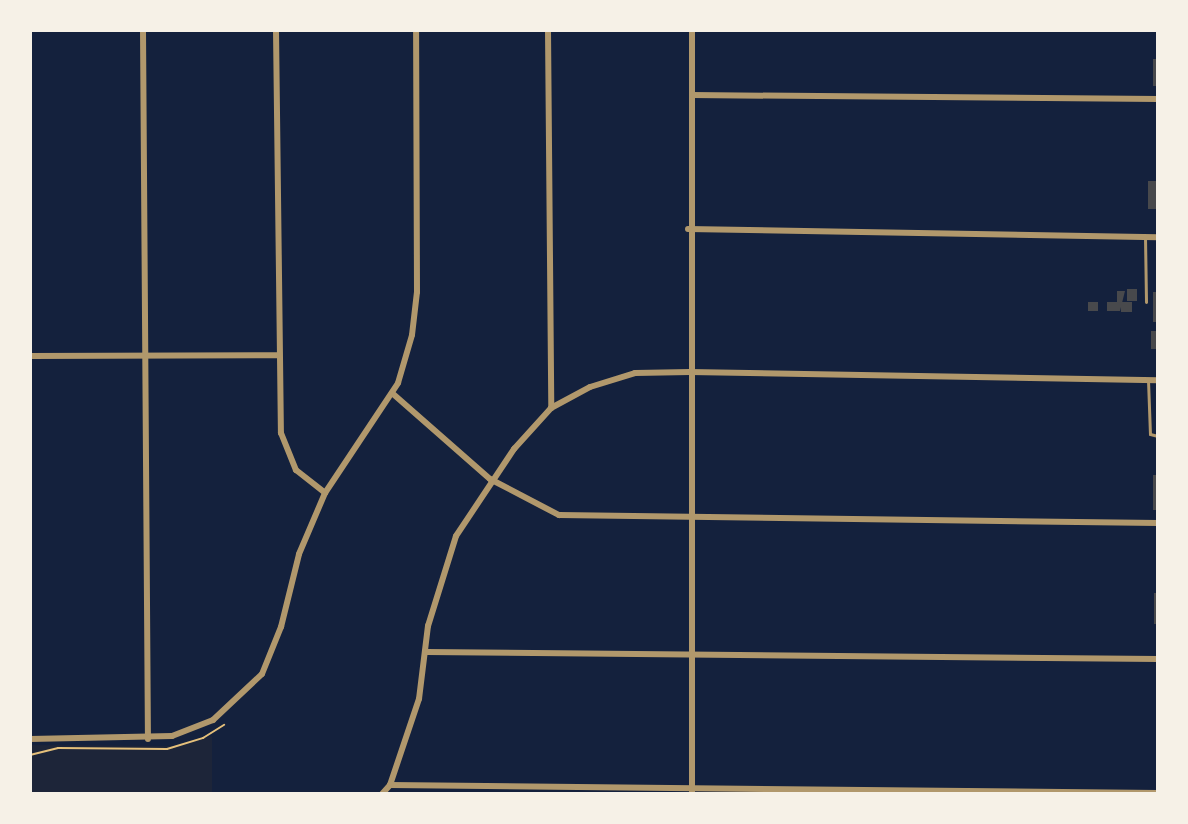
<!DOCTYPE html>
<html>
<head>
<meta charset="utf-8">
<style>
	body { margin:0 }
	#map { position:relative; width:1188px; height:824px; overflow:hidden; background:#14213d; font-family:Karla,sans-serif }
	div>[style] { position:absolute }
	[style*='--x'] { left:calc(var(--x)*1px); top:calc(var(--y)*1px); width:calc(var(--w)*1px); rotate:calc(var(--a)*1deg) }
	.green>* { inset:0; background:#1d2539 }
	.building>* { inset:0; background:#48494c; transform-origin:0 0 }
	.path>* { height:2px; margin:-1px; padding:0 1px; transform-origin:1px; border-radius:1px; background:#e5c07b }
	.service>* { height:3px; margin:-1.5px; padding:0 1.5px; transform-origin:1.5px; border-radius:1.5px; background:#b1986c }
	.minor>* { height:6px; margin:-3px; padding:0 3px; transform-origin:3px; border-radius:3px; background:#b1986c }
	span { translate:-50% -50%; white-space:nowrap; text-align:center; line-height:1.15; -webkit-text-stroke:8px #f6f1e7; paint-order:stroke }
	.frame { position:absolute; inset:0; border:32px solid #f6f1e7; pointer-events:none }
</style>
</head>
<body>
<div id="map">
	<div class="green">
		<div style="clip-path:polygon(212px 736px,212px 794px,30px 794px,30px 745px,178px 746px)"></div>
	</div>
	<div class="building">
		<div style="left:1153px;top:59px;width:5px;height:27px"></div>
		<div style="left:1148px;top:181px;width:10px;height:28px"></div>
		<div style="left:1127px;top:289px;width:10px;height:12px"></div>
		<div style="clip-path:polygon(1117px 291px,1125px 291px,1120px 311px,1107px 311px,1107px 302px,1117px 302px)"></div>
		<div style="left:1153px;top:292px;width:5px;height:30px"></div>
		<div style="left:1088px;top:302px;width:10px;height:9px"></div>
		<div style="left:1121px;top:302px;width:11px;height:10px"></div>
		<div style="left:1151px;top:331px;width:7px;height:18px"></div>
		<div style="left:1153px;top:475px;width:5px;height:35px"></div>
		<div style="left:1154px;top:593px;width:4px;height:31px"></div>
	</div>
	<div class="path">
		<div style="--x:30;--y:755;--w:29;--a:-14"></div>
		<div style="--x:58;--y:748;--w:109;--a:0.5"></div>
		<div style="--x:167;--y:749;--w:38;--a:-17"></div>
		<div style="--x:203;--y:738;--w:25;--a:-32"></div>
	</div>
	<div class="service">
		<div style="--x:1145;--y:237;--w:65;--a:89.1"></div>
		<div style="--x:1148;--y:380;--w:54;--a:87.9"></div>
		<div style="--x:1150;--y:434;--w:8;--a:14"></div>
	</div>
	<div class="minor">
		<div style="--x:143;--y:30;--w:709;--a:89.6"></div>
		<div style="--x:276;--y:30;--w:403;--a:89.3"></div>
		<div style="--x:281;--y:433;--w:40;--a:68"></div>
		<div style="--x:296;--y:470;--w:37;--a:38"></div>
		<div style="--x:548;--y:30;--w:378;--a:89.5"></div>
		<div style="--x:692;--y:30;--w:764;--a:90"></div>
		<div style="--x:692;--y:95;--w:466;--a:0.5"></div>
		<div style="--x:688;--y:229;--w:470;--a:1"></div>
		<div style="--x:30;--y:356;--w:249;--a:-0.2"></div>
		<div style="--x:392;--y:393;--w:130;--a:41.3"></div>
		<div style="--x:490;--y:479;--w:78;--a:27.6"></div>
		<div style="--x:559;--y:515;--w:599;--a:0.77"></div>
		<div style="--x:427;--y:652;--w:731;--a:0.55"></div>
		<div style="--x:30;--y:739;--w:142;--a:-1.2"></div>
		<div style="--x:172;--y:736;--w:44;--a:-21.3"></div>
		<div style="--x:213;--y:720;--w:67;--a:-43.2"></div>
		<div style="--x:262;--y:674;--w:51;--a:-68"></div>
		<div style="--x:281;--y:627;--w:75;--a:-76.1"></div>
		<div style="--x:299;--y:554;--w:66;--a:-66.9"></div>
		<div style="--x:325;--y:493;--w:132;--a:-56.4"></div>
		<div style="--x:398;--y:383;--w:50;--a:-73.7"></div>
		<div style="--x:412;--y:335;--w:43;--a:-83.4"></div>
		<div style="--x:417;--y:292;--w:262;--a:-90.2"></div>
		<div style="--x:390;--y:785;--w:768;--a:0.6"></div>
		<div style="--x:382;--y:794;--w:12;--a:-48"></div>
		<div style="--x:390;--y:785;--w:91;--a:-71.4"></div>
		<div style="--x:419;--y:699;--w:74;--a:-83"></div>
		<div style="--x:428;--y:626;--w:94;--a:-72.7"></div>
		<div style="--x:456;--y:536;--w:105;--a:-56.3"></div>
		<div style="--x:514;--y:449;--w:55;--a:-47.9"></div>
		<div style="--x:551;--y:408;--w:44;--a:-28.3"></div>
		<div style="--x:590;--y:387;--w:47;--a:-17.3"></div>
		<div style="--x:635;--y:373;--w:55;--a:-1"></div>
		<div style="--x:690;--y:372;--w:468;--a:1"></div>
	</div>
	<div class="frame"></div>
</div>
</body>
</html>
